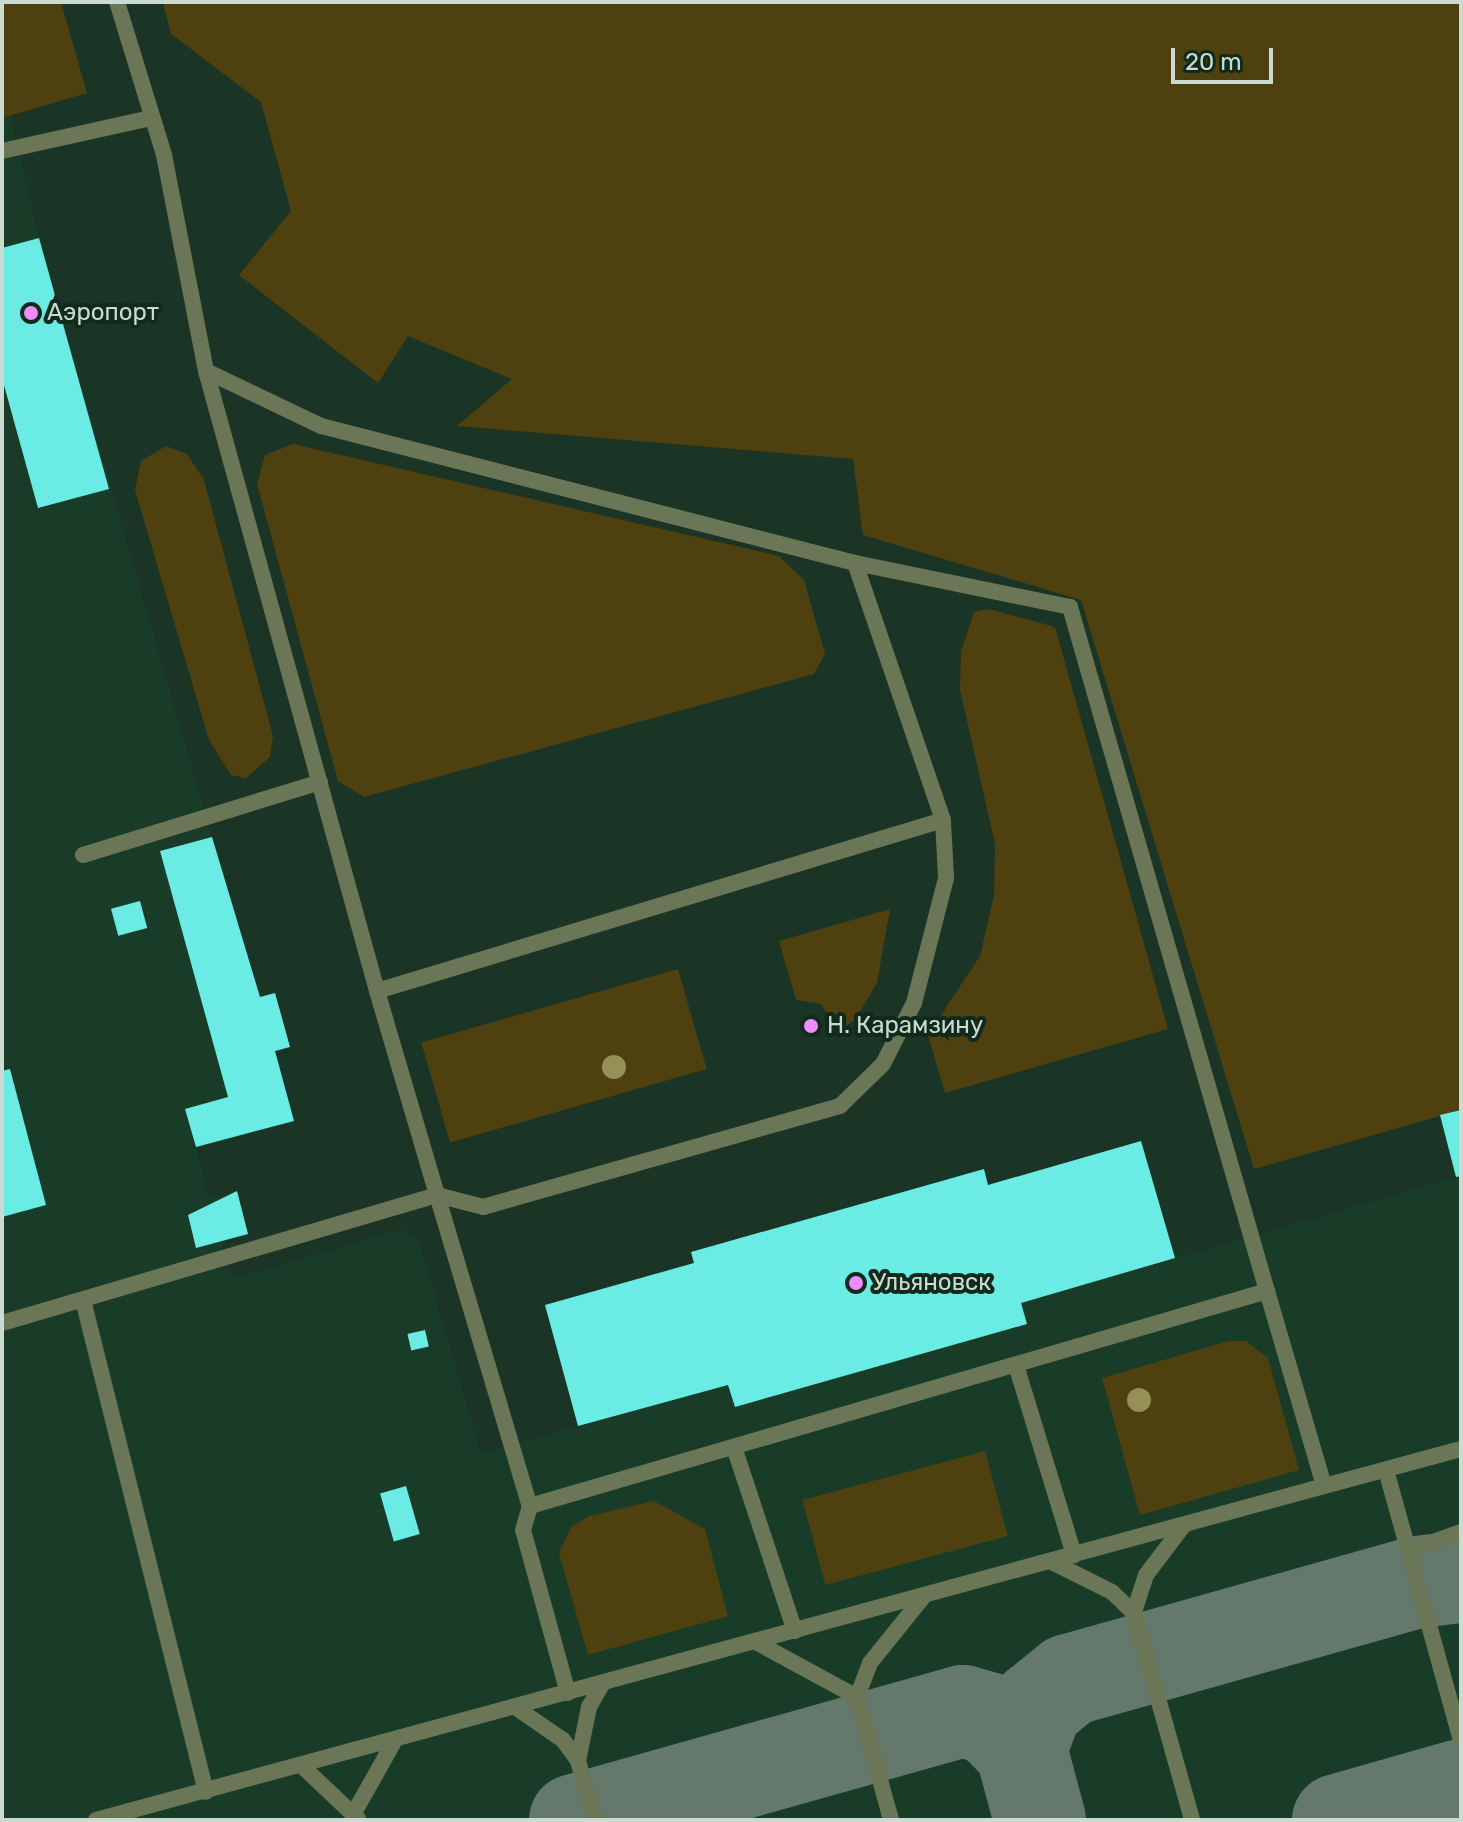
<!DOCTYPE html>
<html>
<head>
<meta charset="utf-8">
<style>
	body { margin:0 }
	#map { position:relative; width:1463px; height:1822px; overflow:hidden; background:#1a3425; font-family:Rubik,sans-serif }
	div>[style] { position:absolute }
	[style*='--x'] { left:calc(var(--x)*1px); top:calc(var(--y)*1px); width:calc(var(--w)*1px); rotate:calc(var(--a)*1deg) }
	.built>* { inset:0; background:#193c29 }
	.green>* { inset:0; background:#4f4010; transform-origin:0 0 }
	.taxiway>* { height:92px; margin:-46px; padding:0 46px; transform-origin:46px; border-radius:46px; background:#64796c }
	.building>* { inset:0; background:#6aebe4; transform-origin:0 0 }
	.service>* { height:16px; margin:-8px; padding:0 8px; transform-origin:8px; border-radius:8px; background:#6a7655 }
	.minor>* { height:16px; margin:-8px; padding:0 8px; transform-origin:8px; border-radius:8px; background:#6a7655 }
	.trees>* { width:24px; height:24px; margin:-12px; border-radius:50%; background:#969058 }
	.dots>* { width:22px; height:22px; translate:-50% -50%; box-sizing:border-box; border:4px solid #102a1b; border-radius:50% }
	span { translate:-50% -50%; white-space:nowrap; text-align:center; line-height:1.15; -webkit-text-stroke:8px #102a1b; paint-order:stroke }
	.poi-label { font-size:24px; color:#ccdbd1 }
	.left { translate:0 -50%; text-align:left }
	.frame { position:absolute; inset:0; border:4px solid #ccdbd1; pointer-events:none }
	.scale { position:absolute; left:1171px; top:48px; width:102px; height:36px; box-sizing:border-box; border:4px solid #ccdbd1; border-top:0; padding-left:10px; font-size:24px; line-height:28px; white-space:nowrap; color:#ccdbd1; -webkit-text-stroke:6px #102a1b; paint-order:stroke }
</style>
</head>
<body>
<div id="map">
	<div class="built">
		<div style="clip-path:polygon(2px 79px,39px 238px,212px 837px,260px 997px,275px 993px,290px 1047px,275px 1051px,294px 1121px,196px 1148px,208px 1199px,237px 1191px,248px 1234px,221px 1241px,232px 1279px,402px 1229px,418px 1238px,481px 1453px,578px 1426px,545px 1305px,694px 1263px,691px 1252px,984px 1169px,988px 1185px,1141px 1141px,1176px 1258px,1456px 1177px,1440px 1115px,1461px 1110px,1461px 1820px,2px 1820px)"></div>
	</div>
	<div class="green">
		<div style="clip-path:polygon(2px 2px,61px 2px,87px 93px,2px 118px)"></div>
		<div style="clip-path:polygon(163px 2px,1461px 2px,1461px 1110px,1254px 1169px,1081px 600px,863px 535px,853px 459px,457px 426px,512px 379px,408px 336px,378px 383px,239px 275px,291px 211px,261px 102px,171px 34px)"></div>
		<div style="clip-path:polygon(293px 444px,779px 556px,804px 580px,825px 654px,814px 674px,364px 797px,338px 781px,257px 484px,265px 455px)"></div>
		<div style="clip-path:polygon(166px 446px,187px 454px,204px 480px,273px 736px,270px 757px,246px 778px,231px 775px,209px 740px,135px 490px,141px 461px)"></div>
		<div style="clip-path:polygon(989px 609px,1055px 627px,1168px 1029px,945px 1093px,928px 1035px,980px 956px,994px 896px,995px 844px,960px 690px,961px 651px,974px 612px)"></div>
		<div style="clip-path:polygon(890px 909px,877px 983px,855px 1020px,838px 1030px,821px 1004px,796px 1000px,779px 941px)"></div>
		<div style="left:678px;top:969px;width:104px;height:267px;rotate:74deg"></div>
		<div style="clip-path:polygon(1229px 1341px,1246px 1341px,1268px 1358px,1299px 1470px,1140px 1515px,1102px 1378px)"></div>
		<div style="left:985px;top:1451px;width:88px;height:189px;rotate:75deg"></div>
		<div style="clip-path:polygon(654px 1501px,705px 1529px,728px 1616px,588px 1655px,559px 1553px,571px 1527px,589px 1516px)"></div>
	</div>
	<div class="taxiway">
		<div style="--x:575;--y:1820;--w:403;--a:-15.7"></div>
		<div style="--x:963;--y:1711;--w:29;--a:16"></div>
		<div style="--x:991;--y:1719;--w:42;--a:45"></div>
		<div style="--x:1040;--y:1820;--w:73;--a:-105"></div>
		<div style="--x:1021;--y:1749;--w:46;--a:-69.6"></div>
		<div style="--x:1037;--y:1706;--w:41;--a:-39.1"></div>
		<div style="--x:1069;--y:1680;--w:362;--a:-15.7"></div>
		<div style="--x:1417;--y:1582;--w:44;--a:-6.5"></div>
		<div style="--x:1338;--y:1820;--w:128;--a:-15.9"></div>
	</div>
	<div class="building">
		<div style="clip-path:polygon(39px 238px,109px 489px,38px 508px,2px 378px,2px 248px)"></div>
		<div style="clip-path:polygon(212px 837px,260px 997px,275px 993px,282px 1018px,290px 1047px,275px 1051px,294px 1121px,196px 1147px,185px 1109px,228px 1097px,160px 851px)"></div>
		<div style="left:140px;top:901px;width:28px;height:30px;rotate:75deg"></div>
		<div style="clip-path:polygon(10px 1069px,46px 1205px,2px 1217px,2px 1071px)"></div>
		<div style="clip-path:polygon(1461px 1110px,1461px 1176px,1456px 1177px,1440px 1115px)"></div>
		<div style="clip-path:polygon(1141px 1141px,1175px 1258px,1021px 1303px,1027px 1324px,735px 1407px,728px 1385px,578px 1426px,545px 1305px,694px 1263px,691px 1252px,984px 1169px,988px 1185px)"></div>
		<div style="clip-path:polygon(237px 1191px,248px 1234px,196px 1248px,188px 1215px)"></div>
		<div style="left:425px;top:1330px;width:17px;height:18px;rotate:77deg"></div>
		<div style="left:406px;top:1486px;width:50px;height:27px;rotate:74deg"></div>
	</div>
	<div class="service">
		<div style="--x:2;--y:151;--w:153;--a:-12.5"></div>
		<div style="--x:83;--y:855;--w:248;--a:-17.1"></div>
		<div style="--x:377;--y:991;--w:213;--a:73.6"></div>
		<div style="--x:437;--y:1195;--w:48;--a:14.6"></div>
		<div style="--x:483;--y:1207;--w:371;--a:-15.8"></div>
		<div style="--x:840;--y:1106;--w:60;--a:-44.3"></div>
		<div style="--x:883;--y:1064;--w:68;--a:-63.1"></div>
		<div style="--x:914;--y:1003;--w:129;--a:-75.6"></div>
		<div style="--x:946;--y:878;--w:58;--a:-93"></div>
		<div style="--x:1267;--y:1291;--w:203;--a:73.7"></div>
		<div style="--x:83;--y:1300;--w:507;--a:75.96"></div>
		<div style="--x:2;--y:1323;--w:453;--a:-16.4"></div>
		<div style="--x:437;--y:1195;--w:325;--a:73.4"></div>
		<div style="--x:530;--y:1506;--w:768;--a:-16.26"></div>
		<div style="--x:1267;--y:1291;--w:712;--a:-106.07"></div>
		<div style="--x:1070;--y:607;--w:219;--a:-168.4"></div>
		<div style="--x:1016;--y:1365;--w:199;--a:73"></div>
		<div style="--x:734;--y:1447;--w:194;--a:71.7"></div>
		<div style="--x:1386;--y:1470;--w:280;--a:74.5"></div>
		<div style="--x:530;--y:1506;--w:25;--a:106"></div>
		<div style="--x:523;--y:1530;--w:169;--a:74.6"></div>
		<div style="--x:1184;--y:1525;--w:63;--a:127.2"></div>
		<div style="--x:1146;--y:1575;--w:40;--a:108"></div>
		<div style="--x:1134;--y:1613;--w:215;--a:74.3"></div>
		<div style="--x:1408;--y:1551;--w:56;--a:-19.7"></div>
		<div style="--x:1050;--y:1561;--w:69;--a:26.6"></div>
		<div style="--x:1112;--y:1592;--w:30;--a:44"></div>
		<div style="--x:756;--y:1642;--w:115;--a:28.6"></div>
		<div style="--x:857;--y:1697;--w:128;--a:74.5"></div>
		<div style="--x:857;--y:1697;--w:36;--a:-69"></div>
		<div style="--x:870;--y:1663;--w:86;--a:-51.1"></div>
		<div style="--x:515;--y:1707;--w:58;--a:34.5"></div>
		<div style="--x:563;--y:1740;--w:26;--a:54"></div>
		<div style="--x:578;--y:1761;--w:61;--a:73.9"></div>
		<div style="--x:578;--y:1761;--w:55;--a:-78.5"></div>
		<div style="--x:589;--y:1707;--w:28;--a:-60"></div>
		<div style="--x:302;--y:1766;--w:77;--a:43.4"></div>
		<div style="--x:355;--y:1811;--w:81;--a:-60.6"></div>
		<div style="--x:96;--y:1820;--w:1415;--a:-15.21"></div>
	</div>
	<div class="minor">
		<div style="--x:117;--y:2;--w:160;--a:72.9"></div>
		<div style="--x:164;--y:155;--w:220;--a:79"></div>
		<div style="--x:206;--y:371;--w:643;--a:74.58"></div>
		<div style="--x:377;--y:991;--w:591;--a:-16.81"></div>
		<div style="--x:943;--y:820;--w:272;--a:-108.9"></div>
		<div style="--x:855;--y:563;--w:551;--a:-165.61"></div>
		<div style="--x:321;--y:426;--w:127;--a:-154.4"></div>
	</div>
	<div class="trees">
		<div style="left:614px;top:1067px"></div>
		<div style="left:1139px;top:1400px"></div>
	</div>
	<div class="dots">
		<div style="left:31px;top:313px;background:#ed8cfa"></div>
		<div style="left:811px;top:1026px;background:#ed8cfa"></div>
		<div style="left:856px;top:1283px;background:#ed8cfa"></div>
	</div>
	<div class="poi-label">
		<span class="left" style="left:47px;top:313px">Аэропорт</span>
		<span class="left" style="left:827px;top:1026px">Н. Карамзину</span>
		<span class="left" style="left:872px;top:1283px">Ульяновск</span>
	</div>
	<div class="frame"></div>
	<div class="scale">20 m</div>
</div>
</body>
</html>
